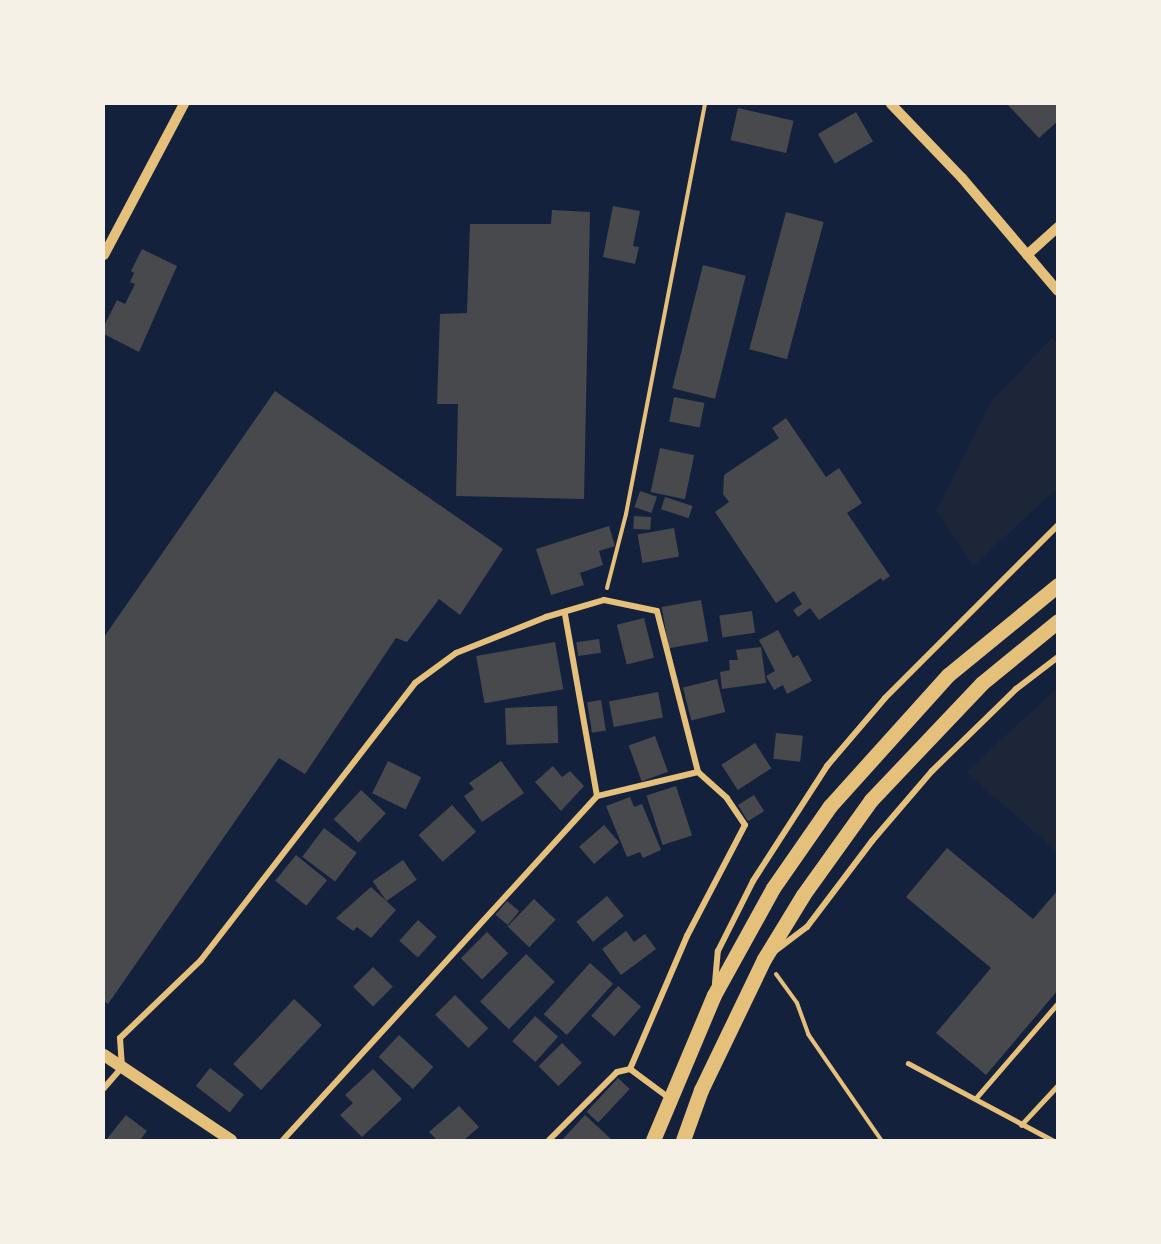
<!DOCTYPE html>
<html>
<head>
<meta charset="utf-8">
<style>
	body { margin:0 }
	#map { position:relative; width:1161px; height:1244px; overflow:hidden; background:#14213d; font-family:Georgia,serif }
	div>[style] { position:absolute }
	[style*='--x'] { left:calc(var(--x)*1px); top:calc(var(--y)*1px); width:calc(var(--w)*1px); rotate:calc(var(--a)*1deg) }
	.green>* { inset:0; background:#1d2539 }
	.building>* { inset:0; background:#48494c; transform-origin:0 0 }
	.path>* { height:4px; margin:-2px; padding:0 2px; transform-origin:2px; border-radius:2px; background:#e5c07b }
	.service>* { height:4.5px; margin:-2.25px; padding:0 2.25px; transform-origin:2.25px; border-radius:2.25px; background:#e5c07b }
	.minor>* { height:6px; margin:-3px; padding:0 3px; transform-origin:3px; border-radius:3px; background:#e5c07b }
	.tertiary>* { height:10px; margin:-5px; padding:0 5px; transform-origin:5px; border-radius:5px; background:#e5c07b }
	.secondary>* { height:12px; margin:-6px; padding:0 6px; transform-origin:6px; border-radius:6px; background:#e5c07b }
	.trunk>* { height:15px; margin:-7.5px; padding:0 7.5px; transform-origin:7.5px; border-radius:7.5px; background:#e5c07b }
	span { translate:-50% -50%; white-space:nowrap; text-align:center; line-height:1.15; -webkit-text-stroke:6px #f6f1e7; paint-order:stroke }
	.frame { position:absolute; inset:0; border:105px solid #f6f1e7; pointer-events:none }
</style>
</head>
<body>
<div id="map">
	<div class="green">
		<div style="clip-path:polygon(1052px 338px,1058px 344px,1057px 489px,973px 566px,936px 511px,992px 400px)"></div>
		<div style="clip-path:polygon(1057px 688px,1057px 852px,966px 772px)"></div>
	</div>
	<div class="building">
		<div style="clip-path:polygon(1007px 104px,1058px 104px,1058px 121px,1039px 138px)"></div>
		<div style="left:738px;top:108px;width:57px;height:33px;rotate:13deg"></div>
		<div style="left:856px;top:112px;width:34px;height:44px;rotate:60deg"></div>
		<div style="clip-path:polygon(613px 206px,640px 211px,633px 246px,639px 247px,635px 264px,603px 257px)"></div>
		<div style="clip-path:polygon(552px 210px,590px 212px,584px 499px,456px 496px,458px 404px,437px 404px,440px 314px,467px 313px,470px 224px,551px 224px)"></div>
		<div style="left:786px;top:212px;width:39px;height:142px;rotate:15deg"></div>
		<div style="clip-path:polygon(142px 249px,177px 266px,139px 352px,104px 334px,104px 326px,117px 300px,125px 304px,135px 284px,130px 282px,134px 273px,131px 271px)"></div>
		<div style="left:703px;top:265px;width:44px;height:127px;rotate:14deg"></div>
		<div style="clip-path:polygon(275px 391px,503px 549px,460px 615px,439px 599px,407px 642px,396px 638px,305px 774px,279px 758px,108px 1004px,104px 1001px,104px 637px)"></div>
		<div style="left:674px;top:397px;width:31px;height:25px;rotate:11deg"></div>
		<div style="clip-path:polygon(786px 418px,826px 477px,839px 468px,862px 503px,847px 513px,890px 576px,883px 581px,881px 578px,819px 620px,810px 608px,798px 617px,793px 610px,802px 604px,794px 591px,776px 603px,715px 512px,729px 502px,723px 494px,724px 475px,779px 438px,772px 428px)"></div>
		<div style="left:660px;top:448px;width:35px;height:45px;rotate:12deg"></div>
		<div style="left:640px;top:491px;width:18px;height:17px;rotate:19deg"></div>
		<div style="left:665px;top:497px;width:29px;height:13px;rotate:18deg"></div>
		<div style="left:634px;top:516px;width:17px;height:13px;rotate:3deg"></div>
		<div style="clip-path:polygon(609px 526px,615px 546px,599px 551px,603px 565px,580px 573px,584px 585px,551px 595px,536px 549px)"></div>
		<div style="left:674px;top:528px;width:29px;height:37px;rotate:80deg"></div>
		<div style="left:701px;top:600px;width:42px;height:40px;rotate:80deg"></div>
		<div style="left:752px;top:611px;width:22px;height:33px;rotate:82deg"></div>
		<div style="left:644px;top:618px;width:41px;height:28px;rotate:76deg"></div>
		<div style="clip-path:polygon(778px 630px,793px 658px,798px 655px,812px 681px,787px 694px,783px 685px,774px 690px,766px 676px,775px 671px,759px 640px)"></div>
		<div style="left:599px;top:639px;width:14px;height:23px;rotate:82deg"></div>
		<div style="left:555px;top:642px;width:48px;height:80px;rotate:80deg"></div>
		<div style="clip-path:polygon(761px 647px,766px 683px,722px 689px,720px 672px,730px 670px,729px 660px,738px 660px,736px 650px)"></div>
		<div style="left:717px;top:679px;width:34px;height:35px;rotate:76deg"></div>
		<div style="left:658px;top:692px;width:26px;height:50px;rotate:79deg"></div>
		<div style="left:601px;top:700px;width:31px;height:14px;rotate:81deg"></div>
		<div style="left:557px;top:706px;width:37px;height:52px;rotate:88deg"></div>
		<div style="left:776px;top:733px;width:27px;height:26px;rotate:6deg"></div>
		<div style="left:655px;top:736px;width:38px;height:28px;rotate:70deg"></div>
		<div style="left:755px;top:743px;width:30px;height:40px;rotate:57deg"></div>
		<div style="left:388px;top:761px;width:37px;height:36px;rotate:26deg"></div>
		<div style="clip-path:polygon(501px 761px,524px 793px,482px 822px,464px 796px,474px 789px,469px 783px)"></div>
		<div style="clip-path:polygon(553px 766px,562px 777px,570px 771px,584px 786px,561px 811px,535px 782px)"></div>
		<div style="left:676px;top:786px;width:52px;height:31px;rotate:72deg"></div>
		<div style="left:361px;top:790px;width:34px;height:40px;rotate:43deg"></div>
		<div style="left:754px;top:795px;width:19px;height:19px;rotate:58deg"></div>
		<div style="clip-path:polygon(630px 797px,634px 807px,642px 804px,661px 850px,643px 858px,640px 852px,627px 857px,606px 806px)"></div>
		<div style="left:452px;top:805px;width:36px;height:45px;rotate:48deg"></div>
		<div style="left:604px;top:825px;width:23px;height:33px;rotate:49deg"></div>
		<div style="left:324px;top:828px;width:41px;height:36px;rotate:37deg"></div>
		<div style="clip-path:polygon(947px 848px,1033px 919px,1058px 890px,1058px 990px,986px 1075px,936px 1033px,991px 968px,906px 897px)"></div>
		<div style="left:296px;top:855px;width:40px;height:33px;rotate:39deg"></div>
		<div style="left:403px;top:860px;width:24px;height:37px;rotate:55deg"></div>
		<div style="clip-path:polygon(371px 887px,396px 910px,371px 938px,357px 927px,353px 931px,336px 918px)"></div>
		<div style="left:607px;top:896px;width:26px;height:40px;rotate:50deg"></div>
		<div style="left:534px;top:899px;width:30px;height:38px;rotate:44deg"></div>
		<div style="left:507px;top:901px;width:16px;height:18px;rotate:40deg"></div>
		<div style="left:418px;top:920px;width:25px;height:28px;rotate:42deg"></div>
		<div style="clip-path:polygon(626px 931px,634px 942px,645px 934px,656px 949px,621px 975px,602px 949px)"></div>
		<div style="left:487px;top:932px;width:30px;height:37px;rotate:45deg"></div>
		<div style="left:526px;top:954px;width:40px;height:66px;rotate:44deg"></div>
		<div style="left:590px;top:963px;width:31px;height:69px;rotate:42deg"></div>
		<div style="left:373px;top:967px;width:28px;height:28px;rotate:45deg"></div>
		<div style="left:618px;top:986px;width:31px;height:40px;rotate:42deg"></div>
		<div style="left:455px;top:995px;width:47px;height:28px;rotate:45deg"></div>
		<div style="left:294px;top:999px;width:38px;height:89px;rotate:43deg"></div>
		<div style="left:535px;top:1016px;width:31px;height:34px;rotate:42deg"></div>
		<div style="left:399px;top:1035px;width:47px;height:30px;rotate:43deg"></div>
		<div style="left:562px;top:1043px;width:28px;height:33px;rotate:45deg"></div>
		<div style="left:210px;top:1068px;width:43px;height:23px;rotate:38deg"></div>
		<div style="clip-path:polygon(373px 1069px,402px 1099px,362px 1137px,340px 1115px,353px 1103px,345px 1095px)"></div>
		<div style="left:618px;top:1078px;width:16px;height:46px;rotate:43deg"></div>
		<div style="clip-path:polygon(459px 1106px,479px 1127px,464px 1140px,437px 1140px,429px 1132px)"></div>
		<div style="clip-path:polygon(126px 1115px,147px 1131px,140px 1140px,106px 1140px)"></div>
		<div style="clip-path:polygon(585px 1115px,611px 1139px,609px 1140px,562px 1140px)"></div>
	</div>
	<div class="path">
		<div style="--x:607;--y:588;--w:76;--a:-75.6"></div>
		<div style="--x:626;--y:514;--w:418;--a:-79.1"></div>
		<div style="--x:776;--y:974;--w:36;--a:54"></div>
		<div style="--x:797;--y:1003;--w:33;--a:70"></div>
		<div style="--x:808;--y:1034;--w:129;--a:55.4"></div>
	</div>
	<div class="service">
		<div style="--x:908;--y:1063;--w:163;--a:28.1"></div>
		<div style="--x:976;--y:1098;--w:125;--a:-49.2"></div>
		<div style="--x:1021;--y:1125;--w:54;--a:-47.2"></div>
	</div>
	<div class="minor">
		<div style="--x:775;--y:951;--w:40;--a:-37"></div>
		<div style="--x:807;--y:927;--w:108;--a:-52.9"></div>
		<div style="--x:872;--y:841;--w:92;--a:-49.4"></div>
		<div style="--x:932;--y:771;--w:117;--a:-44.3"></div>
		<div style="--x:1016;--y:689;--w:53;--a:-37.3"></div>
		<div style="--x:715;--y:983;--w:32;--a:-85"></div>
		<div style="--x:718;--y:951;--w:78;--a:-63.4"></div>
		<div style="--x:753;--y:881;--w:137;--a:-57.2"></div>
		<div style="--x:827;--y:766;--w:89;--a:-49.5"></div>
		<div style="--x:885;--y:698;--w:245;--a:-45"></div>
		<div style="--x:630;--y:1069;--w:145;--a:-66.8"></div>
		<div style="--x:687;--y:936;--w:125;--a:-62.4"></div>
		<div style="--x:745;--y:825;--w:32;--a:-124"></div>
		<div style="--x:727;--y:798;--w:39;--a:-138"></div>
		<div style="--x:104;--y:1088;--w:28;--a:-49"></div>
		<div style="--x:122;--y:1067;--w:29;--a:-94"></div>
		<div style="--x:120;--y:1038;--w:112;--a:-43.9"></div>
		<div style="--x:201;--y:960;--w:350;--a:-52.3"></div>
		<div style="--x:415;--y:683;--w:51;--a:-36.2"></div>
		<div style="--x:456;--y:653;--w:97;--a:-21.8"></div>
		<div style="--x:546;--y:617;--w:60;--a:-16.3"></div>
		<div style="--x:604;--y:600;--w:54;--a:11.7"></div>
		<div style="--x:657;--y:611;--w:166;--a:75.7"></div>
		<div style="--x:698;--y:772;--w:104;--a:166.6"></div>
		<div style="--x:283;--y:1140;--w:466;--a:-47.6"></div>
		<div style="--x:597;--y:796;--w:185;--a:-100"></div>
		<div style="--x:549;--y:1140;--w:96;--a:-45"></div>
		<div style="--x:617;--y:1072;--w:13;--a:-13"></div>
		<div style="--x:630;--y:1069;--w:49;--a:36.6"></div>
	</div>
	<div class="tertiary">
		<div style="--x:891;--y:104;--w:103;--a:46.2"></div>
		<div style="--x:962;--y:178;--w:148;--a:49.7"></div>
		<div style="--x:104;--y:255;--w:171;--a:-62.1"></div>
		<div style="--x:1027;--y:255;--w:42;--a:-42.1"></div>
	</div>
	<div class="secondary">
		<div style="--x:104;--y:1055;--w:153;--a:33.8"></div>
	</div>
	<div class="trunk">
		<div style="--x:653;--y:1140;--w:157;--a:-67.2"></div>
		<div style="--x:714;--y:995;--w:122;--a:-61.1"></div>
		<div style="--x:773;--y:888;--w:100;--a:-55.2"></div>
		<div style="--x:830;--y:806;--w:176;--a:-48"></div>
		<div style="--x:948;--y:675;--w:142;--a:-39.3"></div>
		<div style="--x:683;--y:1140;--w:53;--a:-70.2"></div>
		<div style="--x:701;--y:1090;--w:145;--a:-64.3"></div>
		<div style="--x:764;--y:959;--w:75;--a:-58.6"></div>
		<div style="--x:803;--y:895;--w:117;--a:-54.4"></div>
		<div style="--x:871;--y:800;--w:161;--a:-46.5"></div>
		<div style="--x:982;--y:683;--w:98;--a:-39.2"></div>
	</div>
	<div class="frame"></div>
</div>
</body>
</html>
